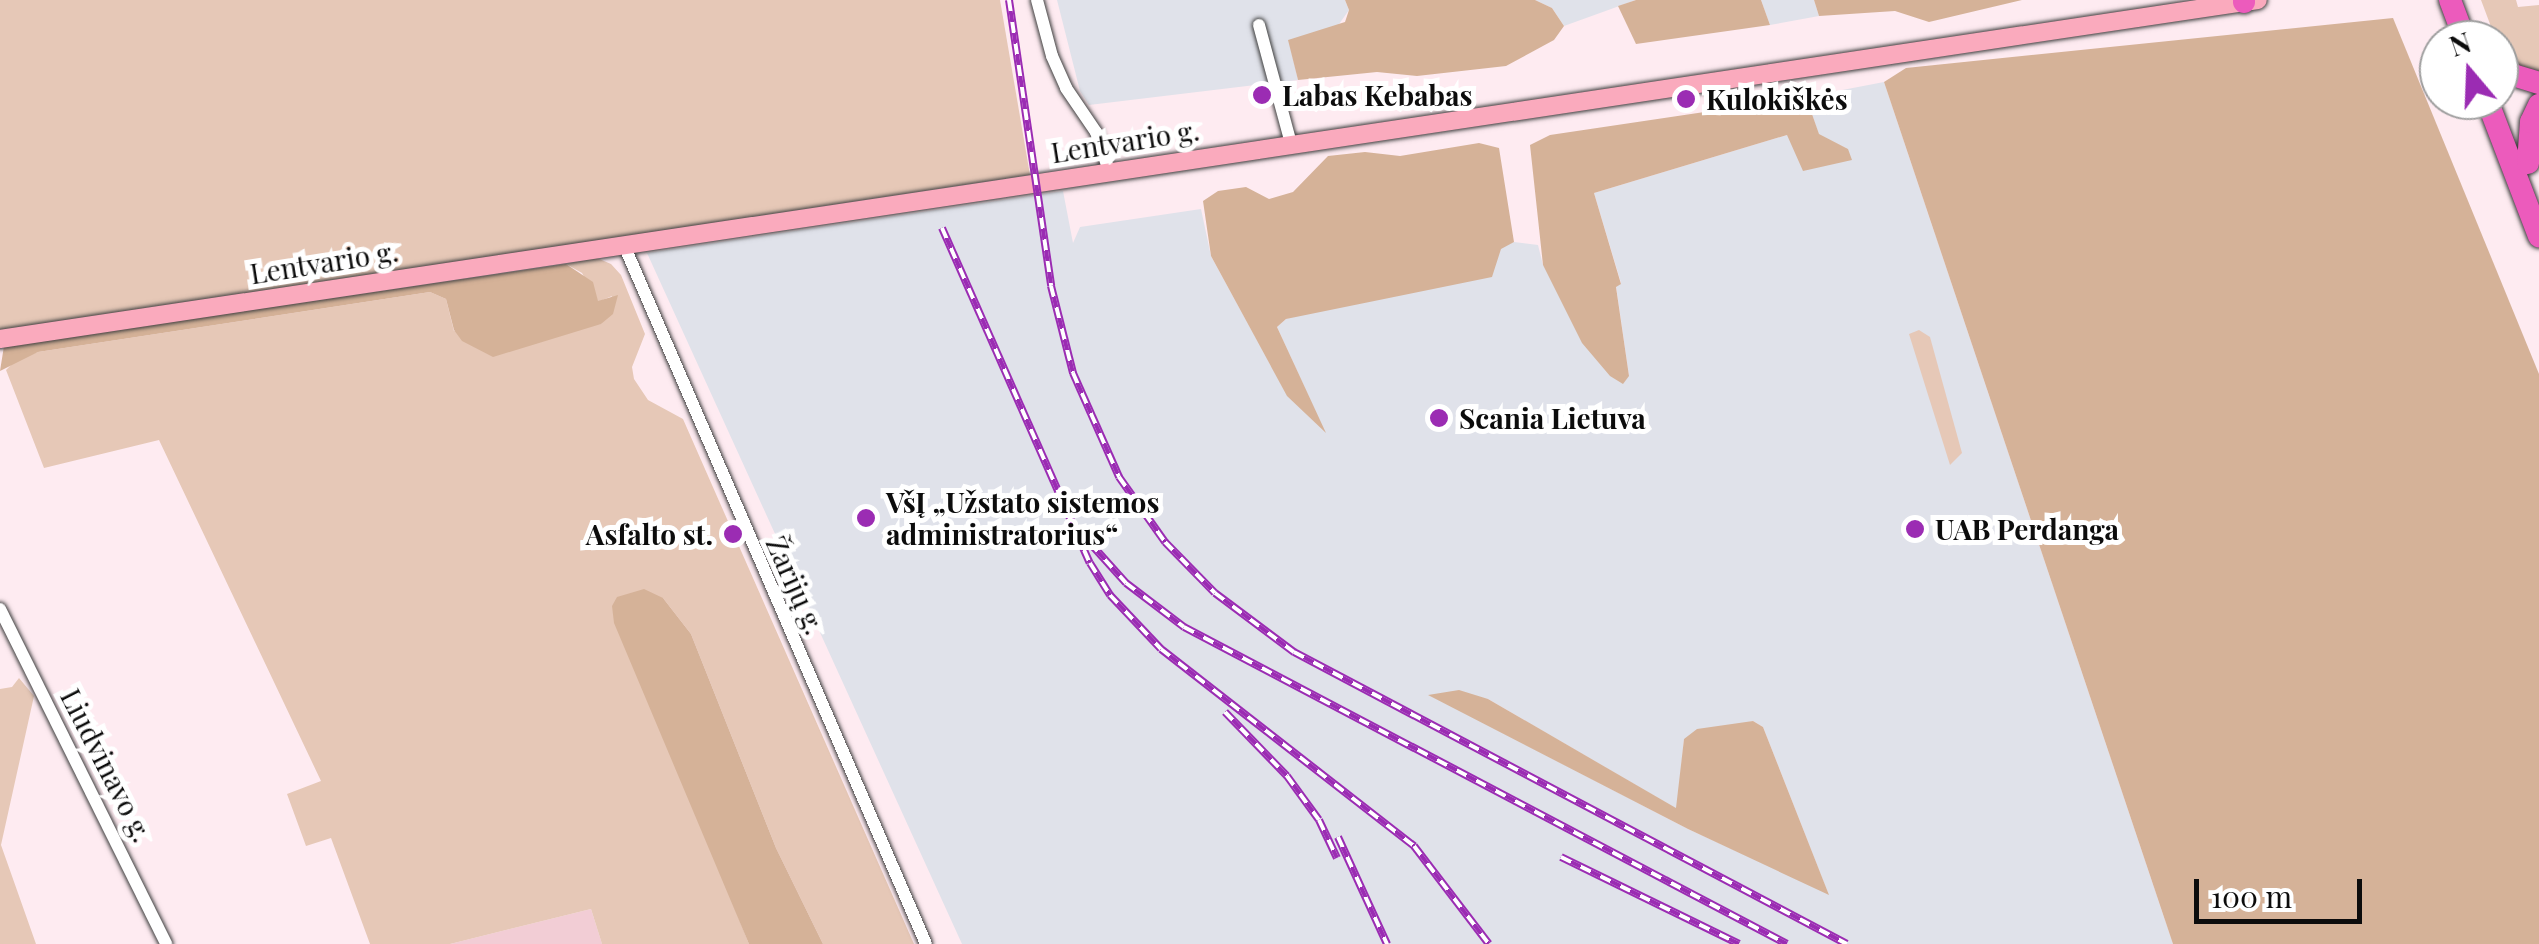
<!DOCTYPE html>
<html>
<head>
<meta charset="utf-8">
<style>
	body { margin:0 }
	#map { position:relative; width:2539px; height:944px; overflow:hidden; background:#feebf1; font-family:"Playfair Display",serif }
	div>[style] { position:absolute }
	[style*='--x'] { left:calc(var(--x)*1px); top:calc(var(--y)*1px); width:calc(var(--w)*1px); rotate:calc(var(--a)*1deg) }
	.industrial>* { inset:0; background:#e0e2ea }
	.farmland>* { inset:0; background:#f2cdd5 }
	.green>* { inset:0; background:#e6c8b7 }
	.forest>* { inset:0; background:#d5b298 }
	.roads { filter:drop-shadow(0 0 2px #3f3f3f) drop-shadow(0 0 2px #3f3f3f) }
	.street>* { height:12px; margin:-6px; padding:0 6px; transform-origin:6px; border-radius:6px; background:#fff }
	.secondary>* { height:18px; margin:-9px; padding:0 9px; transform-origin:9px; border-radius:9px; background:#faaabd }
	.highway>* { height:22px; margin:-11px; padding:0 11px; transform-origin:11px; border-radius:11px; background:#ec5bbc }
	.rail>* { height:8px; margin-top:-4px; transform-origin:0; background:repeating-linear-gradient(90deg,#fff 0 11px,#9b2cb3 0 22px); box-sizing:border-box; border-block:2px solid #9b2cb3 }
	.dots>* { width:28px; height:28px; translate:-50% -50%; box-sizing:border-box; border:5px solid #fff; border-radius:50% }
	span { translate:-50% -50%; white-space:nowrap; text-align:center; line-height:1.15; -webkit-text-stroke:10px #fff; paint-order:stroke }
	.poi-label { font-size:28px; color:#0c0c0c; font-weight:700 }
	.left { translate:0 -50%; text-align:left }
	.right { translate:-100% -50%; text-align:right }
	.street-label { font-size:28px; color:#0c0c0c }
	.north { position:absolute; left:2419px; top:20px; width:100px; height:100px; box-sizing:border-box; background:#fff; border:2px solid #9e9e9e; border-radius:50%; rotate:341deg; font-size:28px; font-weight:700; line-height:40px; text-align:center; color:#0c0c0c }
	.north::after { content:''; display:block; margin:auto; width:35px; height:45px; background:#9b2cb3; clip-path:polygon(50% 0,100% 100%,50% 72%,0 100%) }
	.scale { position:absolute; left:2194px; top:879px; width:168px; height:45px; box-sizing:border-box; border:5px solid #0c0c0c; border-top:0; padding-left:12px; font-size:30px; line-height:35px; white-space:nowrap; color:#0c0c0c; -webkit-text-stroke:8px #fff; paint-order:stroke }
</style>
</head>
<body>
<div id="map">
	<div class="industrial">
		<div style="clip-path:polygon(1057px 0,1345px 0,1349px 10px,1337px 27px,1289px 41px,1298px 80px,1089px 105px,1080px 91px)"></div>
		<div style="clip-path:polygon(1535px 0,1636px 0,1564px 26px,1552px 8px)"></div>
		<div style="clip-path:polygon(1761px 0,1814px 0,1819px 16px,1770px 25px)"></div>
		<div style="clip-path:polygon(evenodd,1884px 82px,2173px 944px,962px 944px,647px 253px,1063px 191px,1073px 243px,1080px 227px,1201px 209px,1211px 256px,1287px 395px,1324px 430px,1277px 327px,1286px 319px,1514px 242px,1538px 245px,1543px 265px,1629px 376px,1616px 286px,1621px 283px,1594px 193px,1787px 135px,1848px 149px,1819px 135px,1806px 97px,1884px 82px,1430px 695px,1488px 699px,1677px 809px,1684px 739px,1753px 721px,1763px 727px,1828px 893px,1688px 829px,1430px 695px)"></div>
	</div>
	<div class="farmland">
		<div style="clip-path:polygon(591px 909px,602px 944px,450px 944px)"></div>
	</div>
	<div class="green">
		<div style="clip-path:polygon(0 0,1000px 0,1030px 175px,0 331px)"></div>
		<div style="clip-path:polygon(2481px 0,2516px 0,2518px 7px,2539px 5px,2539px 79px,2502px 56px)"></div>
		<div style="clip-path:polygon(597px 258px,611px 264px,621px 275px,645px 334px,632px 367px,634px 379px,648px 400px,683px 419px,914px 944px,823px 944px,776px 848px,691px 634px,663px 598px,685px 784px,749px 944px,602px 944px,591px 909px,450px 944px,370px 944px,331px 838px,306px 846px,287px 794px,321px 781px,159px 440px,44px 468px,6px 370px,17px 359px,38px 352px,430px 292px,446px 299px,454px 331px,601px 324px,612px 296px,598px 302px,582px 273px,566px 264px)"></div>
		<div style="clip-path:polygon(1919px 330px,1930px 337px,1962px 453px,1950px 465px,1909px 334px)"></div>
		<div style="clip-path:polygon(19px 678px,34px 696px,1px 845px,36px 944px,0 944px,0 689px,12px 687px)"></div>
	</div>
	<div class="forest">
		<div style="clip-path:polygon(1345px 0,1535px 0,1552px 8px,1564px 26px,1554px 40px,1506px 66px,1417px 76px,1377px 72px,1298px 80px,1288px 40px,1345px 22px,1349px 10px)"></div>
		<div style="clip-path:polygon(1636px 0,1761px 0,1770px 25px,1636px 44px,1618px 6px)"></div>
		<div style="clip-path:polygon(1814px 0,2022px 0,1929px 22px,1895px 11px,1819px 16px)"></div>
		<div style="clip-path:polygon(2393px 18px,2539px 374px,2539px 944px,2173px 944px,1884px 82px,1906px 68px)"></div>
		<div style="clip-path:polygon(1806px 97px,1819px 134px,1848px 149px,1852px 160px,1803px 171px,1787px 135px,1594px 193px,1621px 284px,1616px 287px,1629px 376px,1623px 384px,1610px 376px,1582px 343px,1543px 265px,1530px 145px,1550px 135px)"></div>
		<div style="clip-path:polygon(1479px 143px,1499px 148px,1514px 242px,1501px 249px,1492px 277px,1286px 319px,1277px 327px,1326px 433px,1287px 396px,1211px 256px,1203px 201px,1218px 191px,1246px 187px,1269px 199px,1293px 192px,1328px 156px,1365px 152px,1400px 156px)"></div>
		<div style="clip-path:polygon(566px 264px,593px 282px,598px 301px,618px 295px,613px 314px,601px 324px,493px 357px,462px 341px,454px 330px,446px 299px,430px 292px,38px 352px,0 371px,4px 346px)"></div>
		<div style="clip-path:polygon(644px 589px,663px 598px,691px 634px,776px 848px,823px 944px,749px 944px,614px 623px,612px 606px,617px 597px)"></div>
		<div style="clip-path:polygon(1459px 690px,1488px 699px,1676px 808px,1684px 739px,1697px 729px,1753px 721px,1763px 727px,1829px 895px,1688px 829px,1428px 695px)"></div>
	</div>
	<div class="roads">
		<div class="street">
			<div style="--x:1037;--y:0;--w:58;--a:75"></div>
			<div style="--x:1052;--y:56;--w:35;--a:66"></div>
			<div style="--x:1066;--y:88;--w:53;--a:55.7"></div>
			<div style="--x:1096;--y:132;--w:41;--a:71.6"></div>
			<div style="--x:1259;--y:25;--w:123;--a:74.9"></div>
			<div style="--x:624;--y:245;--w:761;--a:66.63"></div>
			<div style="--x:0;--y:609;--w:374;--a:63.6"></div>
		</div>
		<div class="secondary">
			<div style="--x:0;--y:339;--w:2283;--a:-8.54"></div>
		</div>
		<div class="highway">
			<div style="--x:2244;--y:0;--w:2;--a:90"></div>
			<div style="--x:2450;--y:0;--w:43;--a:69.4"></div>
			<div style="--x:2499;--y:61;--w:20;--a:45"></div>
			<div style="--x:2513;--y:75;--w:27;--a:17"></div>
			<div style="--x:2487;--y:100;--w:146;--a:69.1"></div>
			<div style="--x:2528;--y:163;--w:41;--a:-85.8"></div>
			<div style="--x:2531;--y:122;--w:19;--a:-65"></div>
		</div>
	</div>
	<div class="rail">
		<div style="--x:1009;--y:0;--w:289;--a:81.6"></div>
		<div style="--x:1051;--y:286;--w:90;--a:75.8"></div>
		<div style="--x:1073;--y:373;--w:114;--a:66.1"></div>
		<div style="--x:1119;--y:477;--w:80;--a:54.7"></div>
		<div style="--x:1165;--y:542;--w:71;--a:45.6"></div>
		<div style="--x:1215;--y:593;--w:99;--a:36.8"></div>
		<div style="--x:1294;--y:652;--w:625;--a:27.84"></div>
		<div style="--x:942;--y:228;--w:366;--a:66.2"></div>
		<div style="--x:1090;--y:563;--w:38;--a:58"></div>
		<div style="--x:1110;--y:595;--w:74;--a:46.6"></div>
		<div style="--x:1161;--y:649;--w:321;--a:37.9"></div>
		<div style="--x:1414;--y:846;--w:123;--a:52.6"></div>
		<div style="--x:1090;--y:543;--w:54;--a:48"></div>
		<div style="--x:1126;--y:583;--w:73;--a:37.2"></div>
		<div style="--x:1184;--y:627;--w:681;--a:27.73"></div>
		<div style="--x:1225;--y:712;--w:89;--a:45.9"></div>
		<div style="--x:1287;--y:776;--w:54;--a:54"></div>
		<div style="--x:1319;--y:820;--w:42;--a:64.7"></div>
		<div style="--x:1338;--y:837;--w:118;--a:65.4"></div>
		<div style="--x:1561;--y:857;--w:198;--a:26"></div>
	</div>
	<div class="dots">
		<div style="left:1262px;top:95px;background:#9b2cb3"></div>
		<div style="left:1686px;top:99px;background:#9b2cb3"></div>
		<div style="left:1439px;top:418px;background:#9b2cb3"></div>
		<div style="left:866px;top:518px;background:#9b2cb3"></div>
		<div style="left:1915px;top:529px;background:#9b2cb3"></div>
		<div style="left:733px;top:534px;background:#9b2cb3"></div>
	</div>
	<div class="poi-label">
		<span class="left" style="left:1282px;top:95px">Labas Kebabas</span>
		<span class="left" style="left:1706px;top:99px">Kulokiškės</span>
		<span class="left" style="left:1459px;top:418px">Scania Lietuva</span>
		<span class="left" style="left:886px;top:518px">VšĮ „Užstato sistemos<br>administratorius“</span>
		<span class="left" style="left:1935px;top:529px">UAB Perdanga</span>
		<span class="right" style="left:713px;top:534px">Asfalto st.</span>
	</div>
	<div class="street-label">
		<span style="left:1125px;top:141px;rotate:-9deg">Lentvario g.</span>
		<span style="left:324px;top:262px;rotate:-9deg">Lentvario g.</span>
		<span style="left:796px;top:585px;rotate:66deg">Žarijų g.</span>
		<span style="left:107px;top:765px;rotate:63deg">Liudvinavo g.</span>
	</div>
	<div class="north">N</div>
	<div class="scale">100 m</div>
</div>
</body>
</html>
